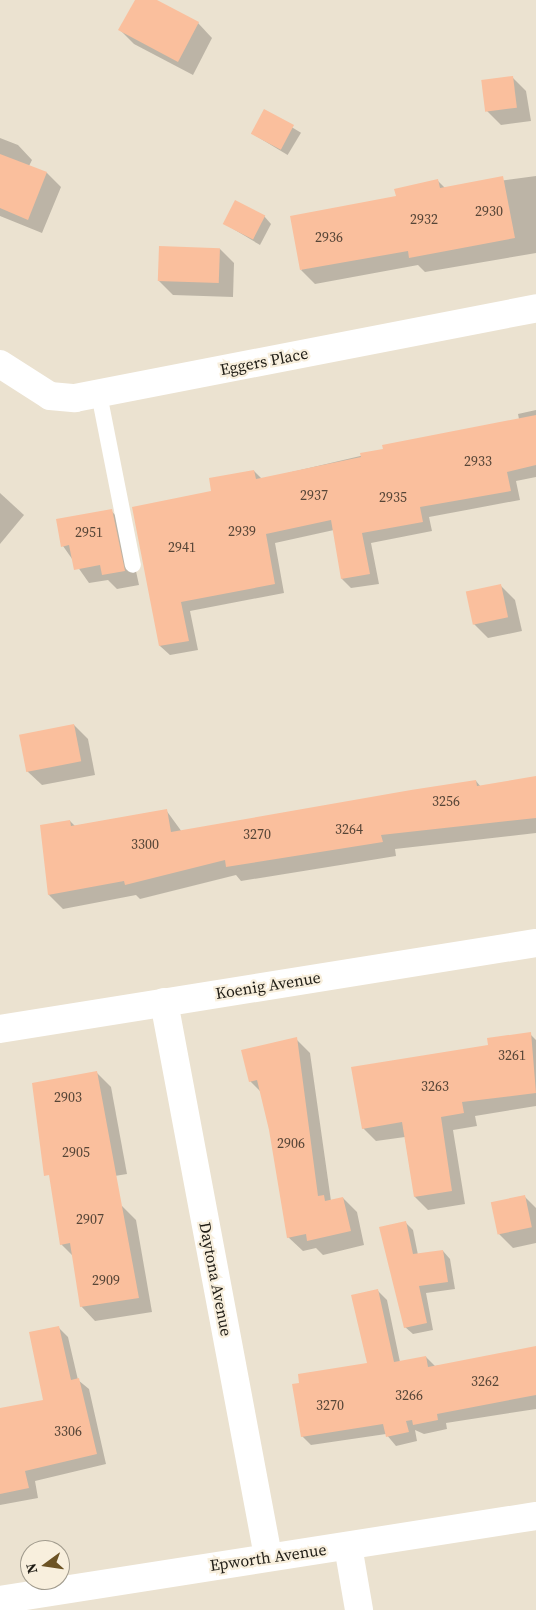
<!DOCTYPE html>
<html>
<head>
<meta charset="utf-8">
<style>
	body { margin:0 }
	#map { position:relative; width:536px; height:1610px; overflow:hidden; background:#ebe2d0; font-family:"Source Serif 4",serif }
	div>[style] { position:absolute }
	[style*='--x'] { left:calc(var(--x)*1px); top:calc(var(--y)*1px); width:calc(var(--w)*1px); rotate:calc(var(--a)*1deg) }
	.shadow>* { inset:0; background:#0003; transform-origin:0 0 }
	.building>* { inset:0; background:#fabf9d; transform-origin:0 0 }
	.lane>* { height:16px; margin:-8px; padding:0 8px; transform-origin:8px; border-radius:8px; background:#fff }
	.street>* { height:28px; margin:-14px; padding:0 14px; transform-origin:14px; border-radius:14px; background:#fff }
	span { translate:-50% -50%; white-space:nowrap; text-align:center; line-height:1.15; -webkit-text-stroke:4.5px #f8efdd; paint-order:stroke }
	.number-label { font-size:14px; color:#564537 }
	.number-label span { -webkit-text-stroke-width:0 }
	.street-label { font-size:16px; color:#1f1c15 }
	.north { position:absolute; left:20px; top:1540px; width:50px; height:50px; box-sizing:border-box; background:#f8efdd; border:1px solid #a19b8d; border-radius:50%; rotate:256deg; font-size:14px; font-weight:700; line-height:20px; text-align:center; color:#1f1c15 }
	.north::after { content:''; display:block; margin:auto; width:18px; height:22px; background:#6c5324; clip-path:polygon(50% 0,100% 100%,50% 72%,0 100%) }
</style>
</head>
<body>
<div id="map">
	<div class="shadow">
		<div style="clip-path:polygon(136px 0,155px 0,198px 23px,212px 38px,193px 75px,134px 44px,120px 30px)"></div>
		<div style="clip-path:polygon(512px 77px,526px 91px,531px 121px,501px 125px,487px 111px)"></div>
		<div style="left:265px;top:111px;width:42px;height:26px;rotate:31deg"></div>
		<div style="clip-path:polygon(0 138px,18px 145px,32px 160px,29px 166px,47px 173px,61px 187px,42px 233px,0 216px)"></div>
		<div style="clip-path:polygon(536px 176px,536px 253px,425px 272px,418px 265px,315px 284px,301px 270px,397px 197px,437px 180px,445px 188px)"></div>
		<div style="clip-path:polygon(264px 216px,271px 224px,260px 245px,225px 224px)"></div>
		<div style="clip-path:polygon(220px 249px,234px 263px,233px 297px,173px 295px,159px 281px)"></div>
		<div style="clip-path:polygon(536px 402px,536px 477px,516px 481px,520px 500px,429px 517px,432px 531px,371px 543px,379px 584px,351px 588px,342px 579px,334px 530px,275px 543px,284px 593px,190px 611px,198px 650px,170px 655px,160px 646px,133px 508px,213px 492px,254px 471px,262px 479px,519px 419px,518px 414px,536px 410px)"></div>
		<div style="clip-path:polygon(0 493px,24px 515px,0 544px)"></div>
		<div style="clip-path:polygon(111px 511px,126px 525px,139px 585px,117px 589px,108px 580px,89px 583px,63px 546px)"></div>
		<div style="clip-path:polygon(501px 586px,515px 600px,522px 631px,488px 638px,474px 624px)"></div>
		<div style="clip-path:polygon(74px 725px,88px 739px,95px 775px,42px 785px,27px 771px)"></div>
		<div style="clip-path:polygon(536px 778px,536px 833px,395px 849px,396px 856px,241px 881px,236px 875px,140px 899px,136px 895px,63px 909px,49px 895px,42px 826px,70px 821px,75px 826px,166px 810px,182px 832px,476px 781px,481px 787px)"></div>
		<div style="clip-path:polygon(530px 1034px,536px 1040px,536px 1106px,475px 1116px,477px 1126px,453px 1130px,465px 1204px,428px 1210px,415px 1197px,405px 1137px,376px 1141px,363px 1128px,490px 1046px)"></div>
		<div style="clip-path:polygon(296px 1039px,310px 1053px,331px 1201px,343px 1198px,357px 1212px,364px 1245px,323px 1255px,316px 1248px,303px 1251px,288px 1237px,270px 1130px,261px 1092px,250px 1081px)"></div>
		<div style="clip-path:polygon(97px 1073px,111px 1087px,127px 1174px,59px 1185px)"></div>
		<div style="clip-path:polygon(525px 1197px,536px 1208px,536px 1243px,513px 1248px,499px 1234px)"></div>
		<div style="clip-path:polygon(122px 1206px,136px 1220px,152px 1312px,95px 1321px,81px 1306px,73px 1256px,61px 1244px)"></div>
		<div style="clip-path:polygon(406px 1223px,413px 1230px,418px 1255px,443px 1251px,450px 1259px,455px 1289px,426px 1293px,433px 1330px,413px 1334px,405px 1327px)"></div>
		<div style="clip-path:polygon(378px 1291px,387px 1300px,400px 1362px,426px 1357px,435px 1366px,536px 1354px,536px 1409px,446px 1423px,447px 1429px,424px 1434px,415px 1430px,417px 1441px,396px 1446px,386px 1434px,311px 1445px,302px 1436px,369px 1364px)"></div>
		<div style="clip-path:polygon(58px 1327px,68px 1337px,78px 1380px,89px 1389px,106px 1464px,35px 1481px,38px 1498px,0 1505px,0 1409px,44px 1401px)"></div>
	</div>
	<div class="building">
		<div style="clip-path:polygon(135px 0,157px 0,199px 22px,178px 62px,118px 30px)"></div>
		<div style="left:513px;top:76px;width:32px;height:32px;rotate:83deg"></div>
		<div style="left:264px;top:109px;width:34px;height:28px;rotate:28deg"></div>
		<div style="clip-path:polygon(0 154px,47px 172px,28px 220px,0 208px)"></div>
		<div style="clip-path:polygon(503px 176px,515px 238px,409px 258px,408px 251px,300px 270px,290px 216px,396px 196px,394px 189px,438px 179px,440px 188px)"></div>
		<div style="left:235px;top:200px;width:34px;height:27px;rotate:27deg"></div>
		<div style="left:159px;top:246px;width:61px;height:35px;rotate:2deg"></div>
		<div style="clip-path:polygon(536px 415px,536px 465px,507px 472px,511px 491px,420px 507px,423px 522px,362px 533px,370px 574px,341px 579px,331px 520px,266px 534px,275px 584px,181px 602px,189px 641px,159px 646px,132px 507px,211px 491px,209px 478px,254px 470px,256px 479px,361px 457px,360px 453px,383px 449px,382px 445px)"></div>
		<div style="clip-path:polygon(112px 509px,125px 571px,102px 575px,100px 565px,74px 570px,69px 545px,61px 547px,56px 519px)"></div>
		<div style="left:501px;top:584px;width:34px;height:36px;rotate:78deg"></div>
		<div style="left:74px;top:724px;width:38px;height:56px;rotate:79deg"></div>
		<div style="clip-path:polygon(536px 776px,536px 818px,381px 835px,383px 842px,226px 867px,225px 860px,125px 885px,124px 881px,48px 895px,40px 825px,70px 820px,71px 826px,167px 809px,171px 832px,411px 790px,476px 780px,477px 786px)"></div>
		<div style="clip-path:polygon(531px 1032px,536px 1093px,462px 1102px,464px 1113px,441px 1117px,452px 1191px,414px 1197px,402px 1122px,362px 1129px,351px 1067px,488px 1045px,487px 1038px)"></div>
		<div style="clip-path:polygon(297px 1037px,318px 1196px,324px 1195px,325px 1201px,343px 1197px,351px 1231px,307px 1241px,306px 1234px,287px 1238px,269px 1130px,257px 1080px,249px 1082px,241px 1050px)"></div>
		<div style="clip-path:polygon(97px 1071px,139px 1298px,80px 1307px,70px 1243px,60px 1245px,49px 1175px,44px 1176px,32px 1083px)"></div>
		<div style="left:525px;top:1195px;width:33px;height:35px;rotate:78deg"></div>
		<div style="clip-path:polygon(406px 1221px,413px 1254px,443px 1250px,448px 1282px,419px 1286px,427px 1323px,404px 1328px,379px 1227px)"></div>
		<div style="clip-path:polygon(378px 1289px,394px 1362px,426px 1356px,428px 1367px,536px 1346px,536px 1395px,437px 1414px,438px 1420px,413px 1425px,412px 1420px,406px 1421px,409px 1432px,386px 1437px,383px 1424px,301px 1437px,292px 1384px,299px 1383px,298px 1374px,367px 1363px,351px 1295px)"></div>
		<div style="clip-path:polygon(59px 1326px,71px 1380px,79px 1378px,97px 1454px,25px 1471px,29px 1488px,0 1494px,0 1408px,43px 1400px,29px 1332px)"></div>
	</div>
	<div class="lane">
		<div style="--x:99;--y:394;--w:174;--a:78.8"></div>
	</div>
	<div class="street">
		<div style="--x:0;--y:364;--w:59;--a:32.6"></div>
		<div style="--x:50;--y:396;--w:25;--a:5"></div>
		<div style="--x:75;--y:398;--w:470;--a:-11"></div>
		<div style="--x:164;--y:1002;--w:564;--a:79.37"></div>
		<div style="--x:0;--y:1029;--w:543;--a:-9.12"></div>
		<div style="--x:348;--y:1546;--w:65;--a:80.2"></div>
		<div style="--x:0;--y:1600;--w:543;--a:-8.91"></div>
	</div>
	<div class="number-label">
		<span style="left:489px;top:211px">2930</span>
		<span style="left:424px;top:219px">2932</span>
		<span style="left:329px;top:237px">2936</span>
		<span style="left:478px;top:461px">2933</span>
		<span style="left:314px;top:495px">2937</span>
		<span style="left:393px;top:497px">2935</span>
		<span style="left:242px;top:531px">2939</span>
		<span style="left:89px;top:532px">2951</span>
		<span style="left:182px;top:547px">2941</span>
		<span style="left:446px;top:801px">3256</span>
		<span style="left:349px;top:829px">3264</span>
		<span style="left:257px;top:834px">3270</span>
		<span style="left:145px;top:844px">3300</span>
		<span style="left:512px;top:1055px">3261</span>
		<span style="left:435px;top:1086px">3263</span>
		<span style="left:68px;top:1097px">2903</span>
		<span style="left:291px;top:1143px">2906</span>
		<span style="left:76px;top:1152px">2905</span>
		<span style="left:90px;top:1219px">2907</span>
		<span style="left:106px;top:1280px">2909</span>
		<span style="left:485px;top:1381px">3262</span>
		<span style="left:409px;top:1395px">3266</span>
		<span style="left:330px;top:1405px">3270</span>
		<span style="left:68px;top:1431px">3306</span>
	</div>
	<div class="street-label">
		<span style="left:264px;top:361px;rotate:-11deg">Eggers Place</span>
		<span style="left:268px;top:985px;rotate:-9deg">Koenig Avenue</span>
		<span style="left:216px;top:1279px;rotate:79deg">Daytona Avenue</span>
		<span style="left:268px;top:1557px;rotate:-8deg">Epworth Avenue</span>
	</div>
	<div class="north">N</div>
</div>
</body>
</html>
